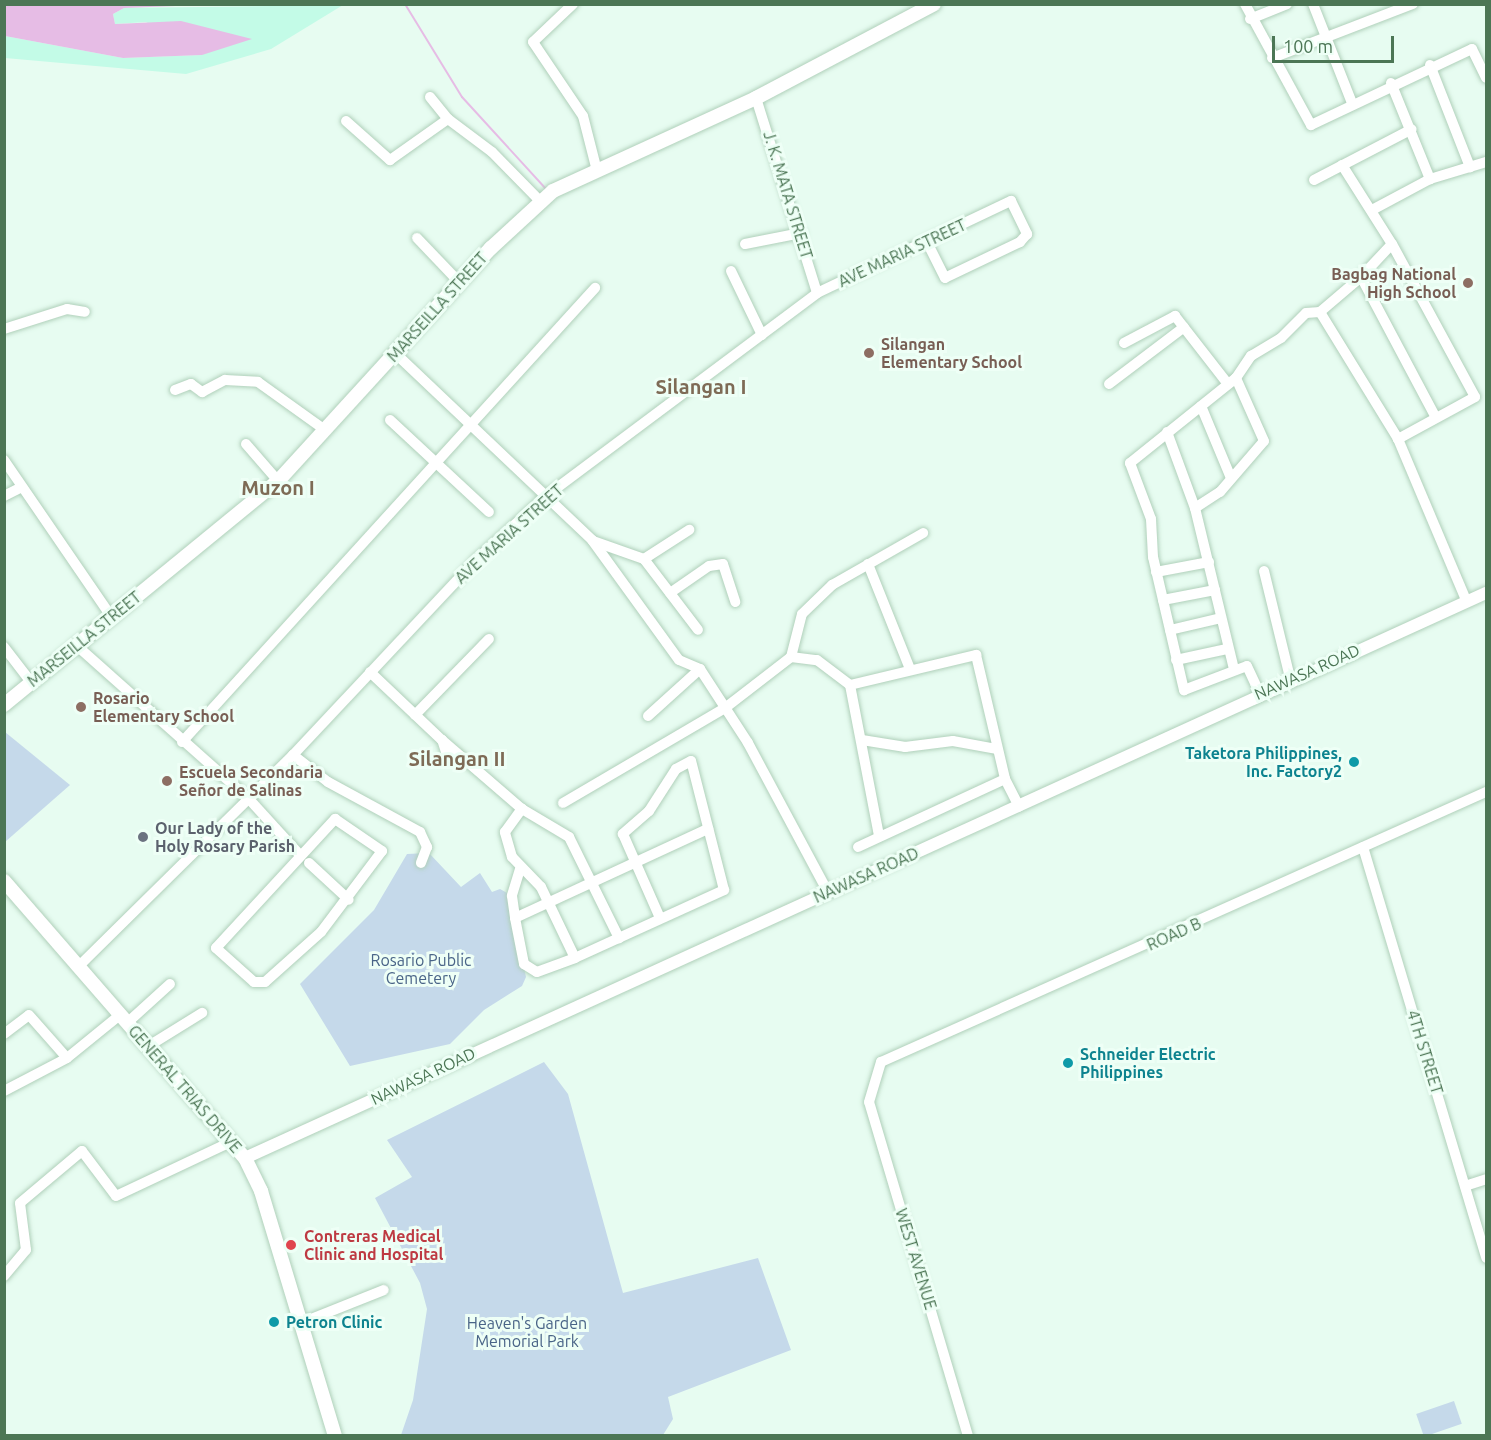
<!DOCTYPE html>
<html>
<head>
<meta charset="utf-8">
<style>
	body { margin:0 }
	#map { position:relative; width:1491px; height:1440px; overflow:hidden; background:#e7fcf1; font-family:Ubuntu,sans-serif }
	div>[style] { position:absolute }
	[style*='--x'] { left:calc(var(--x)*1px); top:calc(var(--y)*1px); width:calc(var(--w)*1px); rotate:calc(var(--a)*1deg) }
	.green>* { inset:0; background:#c5d9ea; transform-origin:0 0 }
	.sand>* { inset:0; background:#c3fbe7 }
	.water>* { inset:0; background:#e6bce5 }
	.stream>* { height:2px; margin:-1px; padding:0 1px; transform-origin:1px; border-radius:1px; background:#e6bce5 }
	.roads { filter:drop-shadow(0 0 2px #b0d0ba) drop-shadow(0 0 2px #b0d0ba) }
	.minor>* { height:10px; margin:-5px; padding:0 5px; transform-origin:5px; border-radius:5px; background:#fff }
	.tertiary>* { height:12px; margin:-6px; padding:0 6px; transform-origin:6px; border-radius:6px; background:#fff }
	.secondary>* { height:14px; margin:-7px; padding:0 7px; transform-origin:7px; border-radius:7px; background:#fff }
	.dots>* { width:16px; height:16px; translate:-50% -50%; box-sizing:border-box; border:3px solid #eefff6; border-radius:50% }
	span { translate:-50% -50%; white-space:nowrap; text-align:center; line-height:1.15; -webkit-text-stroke:6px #eefff6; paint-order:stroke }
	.street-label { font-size:16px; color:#4c7655 }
	.education-label { font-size:16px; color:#785e54; font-weight:700 }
	.right { translate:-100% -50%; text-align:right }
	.left { translate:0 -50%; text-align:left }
	.culture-label { font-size:16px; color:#0d838f; font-weight:700 }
	.worship-label { font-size:16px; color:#5b616d; font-weight:700 }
	.park-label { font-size:16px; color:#496487 }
	.health-label { font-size:16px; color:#be3a42; font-weight:700 }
	.quarter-label { font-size:20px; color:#7e6b56; font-weight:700 }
	.frame { position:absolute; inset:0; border:6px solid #4c7655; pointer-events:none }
	.scale { position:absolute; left:1272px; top:36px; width:122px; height:27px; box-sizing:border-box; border:3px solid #4c7655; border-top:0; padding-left:8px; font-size:18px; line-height:21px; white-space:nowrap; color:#4c7655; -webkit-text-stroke:4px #eefff6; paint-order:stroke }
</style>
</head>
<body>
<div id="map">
	<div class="green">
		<div style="clip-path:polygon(5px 732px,70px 785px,5px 842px,4px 842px)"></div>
		<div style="clip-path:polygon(429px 853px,461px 887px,480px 873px,492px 892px,500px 889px,509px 894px,526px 977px,522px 986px,484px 1010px,450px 1044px,350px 1066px,300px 984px,374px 910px,407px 854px)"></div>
		<div style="clip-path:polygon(544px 1062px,568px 1094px,623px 1293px,758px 1258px,791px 1350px,668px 1397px,673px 1419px,663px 1435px,401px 1435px,413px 1400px,427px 1309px,420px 1283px,375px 1198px,412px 1177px,387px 1140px)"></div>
		<div style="left:1454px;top:1401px;width:24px;height:40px;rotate:71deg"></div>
	</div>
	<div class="sand">
		<div style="clip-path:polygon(343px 5px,271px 49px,186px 74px,5px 58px,5px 36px,123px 58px,202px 55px,146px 22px,115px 24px,113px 14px,124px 8px)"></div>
	</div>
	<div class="water">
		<div style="clip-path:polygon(228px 4px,124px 8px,113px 14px,115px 24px,181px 21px,252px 39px,202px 55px,123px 58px,5px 36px,5px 5px)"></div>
	</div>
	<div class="stream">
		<div style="--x:405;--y:4;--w:109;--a:58.5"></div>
		<div style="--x:462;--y:97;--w:126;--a:47.6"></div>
	</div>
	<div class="roads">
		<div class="minor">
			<div style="--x:573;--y:4;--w:55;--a:136.5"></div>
			<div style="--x:533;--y:42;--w:89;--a:56"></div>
			<div style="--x:583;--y:116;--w:53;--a:75.7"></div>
			<div style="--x:1245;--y:4;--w:138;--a:61.4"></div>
			<div style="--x:1311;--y:125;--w:178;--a:-25.3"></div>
			<div style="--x:1472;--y:49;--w:32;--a:64"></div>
			<div style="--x:1313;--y:4;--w:106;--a:68.5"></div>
			<div style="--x:1250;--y:19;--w:40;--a:-22"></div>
			<div style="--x:1272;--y:58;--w:151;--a:-21"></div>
			<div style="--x:1430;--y:65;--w:110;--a:68.6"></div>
			<div style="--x:1391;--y:83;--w:104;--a:67.9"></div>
			<div style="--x:430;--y:97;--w:28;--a:51"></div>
			<div style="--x:756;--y:98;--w:204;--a:72.6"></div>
			<div style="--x:346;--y:121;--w:59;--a:41.6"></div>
			<div style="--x:390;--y:160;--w:71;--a:-35.3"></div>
			<div style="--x:448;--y:119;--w:55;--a:36.9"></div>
			<div style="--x:492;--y:152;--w:69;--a:45.6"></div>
			<div style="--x:1342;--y:165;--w:93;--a:57.7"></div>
			<div style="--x:1392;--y:244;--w:174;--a:61.5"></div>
			<div style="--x:1475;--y:397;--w:88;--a:151.4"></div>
			<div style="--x:1314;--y:180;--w:110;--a:-27.5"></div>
			<div style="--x:1372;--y:210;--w:66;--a:-28.1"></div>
			<div style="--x:1430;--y:179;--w:59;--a:-16.9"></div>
			<div style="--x:417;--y:238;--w:61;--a:46.3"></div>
			<div style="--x:745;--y:244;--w:57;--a:-11.1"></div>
			<div style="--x:731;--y:271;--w:71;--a:64.2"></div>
			<div style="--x:1361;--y:277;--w:45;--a:-46.8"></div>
			<div style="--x:4;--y:329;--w:66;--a:-17.6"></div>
			<div style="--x:67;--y:309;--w:18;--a:9"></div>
			<div style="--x:1124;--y:343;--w:58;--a:-27.9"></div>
			<div style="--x:1175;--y:316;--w:86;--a:52.1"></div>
			<div style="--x:395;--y:353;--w:272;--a:43.5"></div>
			<div style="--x:592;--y:540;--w:148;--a:54.1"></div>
			<div style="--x:679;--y:660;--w:23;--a:23"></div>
			<div style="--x:700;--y:669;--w:88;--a:57"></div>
			<div style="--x:748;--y:743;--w:169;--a:61.8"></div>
			<div style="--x:1236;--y:378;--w:27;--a:-56"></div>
			<div style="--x:1251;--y:356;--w:35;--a:-31"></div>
			<div style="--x:1281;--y:338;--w:35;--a:-45"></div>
			<div style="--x:1306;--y:313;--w:14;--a:-4"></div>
			<div style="--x:1109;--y:384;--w:94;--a:-37.2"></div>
			<div style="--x:175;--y:390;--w:17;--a:-21"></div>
			<div style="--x:191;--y:384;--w:14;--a:36"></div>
			<div style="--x:202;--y:392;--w:26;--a:-28"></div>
			<div style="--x:225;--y:380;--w:33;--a:3"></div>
			<div style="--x:258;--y:382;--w:82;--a:35.6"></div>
			<div style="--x:1201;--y:406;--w:78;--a:67.4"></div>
			<div style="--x:1435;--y:416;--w:157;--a:-118"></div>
			<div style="--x:1361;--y:277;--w:54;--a:139.5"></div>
			<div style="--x:1320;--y:312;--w:149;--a:58.4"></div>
			<div style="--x:1398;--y:439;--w:177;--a:67.1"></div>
			<div style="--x:390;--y:420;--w:135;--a:42.9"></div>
			<div style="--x:1167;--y:432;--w:81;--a:69.8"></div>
			<div style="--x:1195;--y:508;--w:166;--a:76.4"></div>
			<div style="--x:246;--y:444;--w:49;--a:49.1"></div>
			<div style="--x:4;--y:460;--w:189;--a:55.6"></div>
			<div style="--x:4;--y:496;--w:20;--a:-27"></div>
			<div style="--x:1195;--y:508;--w:30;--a:-33"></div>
			<div style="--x:1220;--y:492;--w:67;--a:-49.2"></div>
			<div style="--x:1264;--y:441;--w:69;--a:-114"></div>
			<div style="--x:1236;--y:378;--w:136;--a:141.3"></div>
			<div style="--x:1130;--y:463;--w:60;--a:69.4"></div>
			<div style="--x:1151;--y:519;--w:38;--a:87"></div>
			<div style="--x:1153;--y:557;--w:137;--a:76.9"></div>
			<div style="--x:1184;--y:690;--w:67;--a:-20.9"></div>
			<div style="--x:1247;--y:666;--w:29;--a:65"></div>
			<div style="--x:593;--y:541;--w:54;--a:19.4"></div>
			<div style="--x:644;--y:559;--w:54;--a:-32.8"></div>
			<div style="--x:644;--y:559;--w:89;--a:52.7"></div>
			<div style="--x:868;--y:564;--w:113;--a:68.2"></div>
			<div style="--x:1264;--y:571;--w:110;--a:76.3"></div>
			<div style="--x:1156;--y:572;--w:54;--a:-10.7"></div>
			<div style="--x:670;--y:593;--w:47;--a:-34.7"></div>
			<div style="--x:709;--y:566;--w:14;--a:-8"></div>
			<div style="--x:723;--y:564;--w:40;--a:72"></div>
			<div style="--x:1163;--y:600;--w:53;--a:-10.9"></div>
			<div style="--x:1170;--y:630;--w:52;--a:-13.2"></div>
			<div style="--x:75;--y:644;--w:233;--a:41.7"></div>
			<div style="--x:249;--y:799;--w:76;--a:47.7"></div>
			<div style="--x:4;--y:647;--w:44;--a:52.4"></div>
			<div style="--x:791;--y:657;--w:44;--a:-75.7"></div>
			<div style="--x:802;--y:614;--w:42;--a:-44"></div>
			<div style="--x:832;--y:585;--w:105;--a:-29.7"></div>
			<div style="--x:1176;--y:660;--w:52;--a:-12.2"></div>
			<div style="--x:370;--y:672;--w:99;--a:43.4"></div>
			<div style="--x:850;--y:685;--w:130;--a:-13.4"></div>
			<div style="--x:976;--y:655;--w:127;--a:76.8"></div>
			<div style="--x:1005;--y:779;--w:31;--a:63"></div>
			<div style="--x:415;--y:715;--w:106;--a:-45.8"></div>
			<div style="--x:648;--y:716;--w:70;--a:-42.1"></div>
			<div style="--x:862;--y:740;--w:44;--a:9.2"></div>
			<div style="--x:905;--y:747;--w:48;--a:-7.1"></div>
			<div style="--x:953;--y:741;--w:45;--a:10.3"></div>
			<div style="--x:182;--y:742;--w:614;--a:-47.71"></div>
			<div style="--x:293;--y:755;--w:44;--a:37.6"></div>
			<div style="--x:328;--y:782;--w:105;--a:28.5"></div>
			<div style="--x:420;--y:832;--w:17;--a:65"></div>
			<div style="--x:427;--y:847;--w:17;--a:111"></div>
			<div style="--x:460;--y:758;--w:13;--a:-167"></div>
			<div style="--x:447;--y:755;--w:16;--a:-108"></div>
			<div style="--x:442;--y:740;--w:106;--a:40.8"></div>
			<div style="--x:563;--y:803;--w:188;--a:-30.4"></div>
			<div style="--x:725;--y:708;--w:83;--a:-37.7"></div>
			<div style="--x:791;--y:657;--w:26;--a:7"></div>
			<div style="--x:817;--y:660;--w:41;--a:37.1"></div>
			<div style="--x:850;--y:685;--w:154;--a:79.1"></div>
			<div style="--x:335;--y:819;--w:57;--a:34.2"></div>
			<div style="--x:382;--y:851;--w:101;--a:127"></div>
			<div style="--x:321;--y:932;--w:75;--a:138.2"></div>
			<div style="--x:265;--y:982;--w:11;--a:180"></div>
			<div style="--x:254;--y:982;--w:51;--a:-138.2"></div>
			<div style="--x:216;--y:948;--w:176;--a:-47.3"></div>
			<div style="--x:858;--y:847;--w:162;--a:-24.8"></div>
			<div style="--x:1363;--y:847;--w:429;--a:73.3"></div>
			<div style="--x:309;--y:863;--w:54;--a:42.8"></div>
			<div style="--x:520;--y:869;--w:28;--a:107"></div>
			<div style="--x:512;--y:896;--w:22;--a:82"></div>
			<div style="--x:515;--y:918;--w:47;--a:78.9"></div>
			<div style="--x:524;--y:964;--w:15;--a:32"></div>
			<div style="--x:537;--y:972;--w:40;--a:-20.2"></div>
			<div style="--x:575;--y:958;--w:164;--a:-24.5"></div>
			<div style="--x:724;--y:890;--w:133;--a:-104.3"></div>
			<div style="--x:691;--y:761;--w:17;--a:152"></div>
			<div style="--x:676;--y:769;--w:50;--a:122.7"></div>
			<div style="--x:649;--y:811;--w:35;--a:139"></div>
			<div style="--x:623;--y:834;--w:92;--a:66.2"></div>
			<div style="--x:515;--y:918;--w:213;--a:-24.8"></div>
			<div style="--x:575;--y:958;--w:79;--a:-115.6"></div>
			<div style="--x:541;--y:887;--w:42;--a:-134"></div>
			<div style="--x:512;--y:857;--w:26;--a:-106"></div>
			<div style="--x:505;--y:832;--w:29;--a:-54"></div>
			<div style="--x:522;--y:809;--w:55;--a:30.8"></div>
			<div style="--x:569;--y:837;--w:113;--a:63.7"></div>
			<div style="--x:81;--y:964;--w:298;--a:-44.6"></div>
			<div style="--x:293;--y:755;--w:269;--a:-46.8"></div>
			<div style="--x:477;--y:559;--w:93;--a:-42.4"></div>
			<div style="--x:546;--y:496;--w:339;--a:-36.8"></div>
			<div style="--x:817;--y:293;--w:215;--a:-25.4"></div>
			<div style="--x:1011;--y:201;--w:37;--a:64"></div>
			<div style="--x:1027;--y:234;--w:11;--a:131"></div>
			<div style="--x:1020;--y:242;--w:83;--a:154.4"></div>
			<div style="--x:945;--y:278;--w:40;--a:-116.6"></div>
			<div style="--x:127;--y:1023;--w:58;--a:-42.2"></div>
			<div style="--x:4;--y:1034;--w:31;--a:-37"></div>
			<div style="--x:29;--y:1015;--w:57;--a:48.5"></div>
			<div style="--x:67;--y:1058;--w:70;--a:-39.2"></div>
			<div style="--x:147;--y:1047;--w:65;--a:-31.7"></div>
			<div style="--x:4;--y:1091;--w:71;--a:-27.6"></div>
			<div style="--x:1465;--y:1186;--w:22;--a:-18"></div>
			<div style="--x:4;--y:1276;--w:34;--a:-50"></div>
			<div style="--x:26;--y:1250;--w:47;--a:-97.3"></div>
			<div style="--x:20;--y:1203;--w:81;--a:-40"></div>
			<div style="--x:82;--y:1151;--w:56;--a:52.9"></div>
			<div style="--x:116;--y:1196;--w:129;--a:-25.2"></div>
			<div style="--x:301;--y:1323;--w:89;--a:-21.7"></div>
			<div style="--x:968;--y:1436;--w:348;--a:-106.5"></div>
			<div style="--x:869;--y:1102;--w:42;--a:-73.3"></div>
			<div style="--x:881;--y:1062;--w:663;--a:-24.05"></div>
		</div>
		<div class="tertiary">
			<div style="--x:245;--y:1158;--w:1364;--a:-24.48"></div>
		</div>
		<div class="secondary">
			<div style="--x:4;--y:705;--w:354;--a:-39.3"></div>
			<div style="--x:278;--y:481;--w:316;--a:-47.6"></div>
			<div style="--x:491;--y:248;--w:84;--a:-42.6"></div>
			<div style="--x:553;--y:191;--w:223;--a:-24.6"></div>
			<div style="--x:756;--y:98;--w:201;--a:-27.8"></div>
			<div style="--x:4;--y:881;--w:367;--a:49"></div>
			<div style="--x:245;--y:1158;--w:37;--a:64"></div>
			<div style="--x:261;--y:1191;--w:256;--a:73.2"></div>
		</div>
	</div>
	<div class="dots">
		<div style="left:1468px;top:283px;background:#8d6e63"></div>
		<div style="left:869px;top:353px;background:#8d6e63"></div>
		<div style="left:81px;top:707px;background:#8d6e63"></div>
		<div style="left:1354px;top:762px;background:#0f9aa8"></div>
		<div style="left:167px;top:781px;background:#8d6e63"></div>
		<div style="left:143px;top:837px;background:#6b7280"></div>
		<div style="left:1068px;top:1063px;background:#0f9aa8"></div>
		<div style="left:291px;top:1245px;background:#e0444e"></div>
		<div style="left:274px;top:1322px;background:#0f9aa8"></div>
	</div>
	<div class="street-label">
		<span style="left:788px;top:195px;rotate:73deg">J. K. MATA STREET</span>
		<span style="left:902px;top:253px;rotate:-25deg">AVE MARIA STREET</span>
		<span style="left:437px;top:307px;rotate:-48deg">MARSEILLA STREET</span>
		<span style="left:509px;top:534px;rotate:-42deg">AVE MARIA STREET</span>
		<span style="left:84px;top:639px;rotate:-39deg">MARSEILLA STREET</span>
		<span style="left:1307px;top:672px;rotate:-24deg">NAWASA ROAD</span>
		<span style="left:866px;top:875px;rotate:-24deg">NAWASA ROAD</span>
		<span style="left:1174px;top:934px;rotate:-24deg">ROAD B</span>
		<span style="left:1425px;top:1052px;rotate:73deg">4TH STREET</span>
		<span style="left:423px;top:1076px;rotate:-25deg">NAWASA ROAD</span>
		<span style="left:185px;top:1089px;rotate:49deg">GENERAL TRIAS DRIVE</span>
		<span style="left:916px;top:1259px;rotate:73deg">WEST AVENUE</span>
	</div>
	<div class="education-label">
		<span class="right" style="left:1456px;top:283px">Bagbag National<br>High School</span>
		<span class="left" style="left:881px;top:353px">Silangan<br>Elementary School</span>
		<span class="left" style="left:93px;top:707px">Rosario<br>Elementary School</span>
		<span class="left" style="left:179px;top:781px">Escuela Secondaria<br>Señor de Salinas</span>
	</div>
	<div class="culture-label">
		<span class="right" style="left:1342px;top:762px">Taketora Philippines,<br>Inc. Factory2</span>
		<span class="left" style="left:1080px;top:1063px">Schneider Electric<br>Philippines</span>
		<span class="left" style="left:286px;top:1322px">Petron Clinic</span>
	</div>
	<div class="worship-label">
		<span class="left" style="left:155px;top:837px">Our Lady of the<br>Holy Rosary Parish</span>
	</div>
	<div class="park-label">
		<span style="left:421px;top:969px">Rosario Public<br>Cemetery</span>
		<span style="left:527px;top:1332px">Heaven's Garden<br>Memorial Park</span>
	</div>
	<div class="health-label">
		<span class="left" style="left:304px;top:1245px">Contreras Medical<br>Clinic and Hospital</span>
	</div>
	<div class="quarter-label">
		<span style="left:701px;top:386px">Silangan I</span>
		<span style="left:278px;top:487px">Muzon I</span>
		<span style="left:457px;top:758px">Silangan II</span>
	</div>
	<div class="frame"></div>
	<div class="scale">100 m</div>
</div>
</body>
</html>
